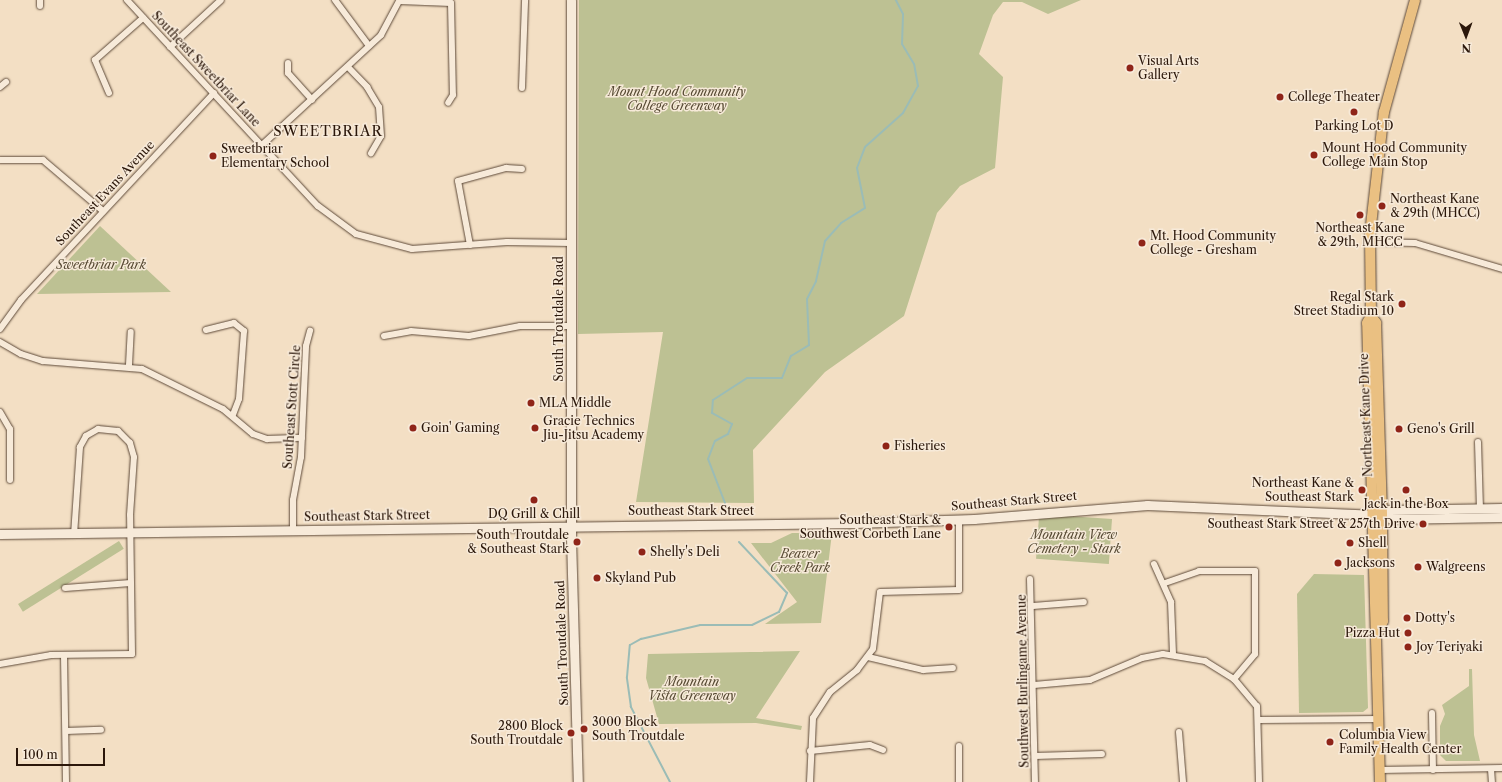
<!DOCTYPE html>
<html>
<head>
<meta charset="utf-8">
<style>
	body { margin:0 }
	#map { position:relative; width:1502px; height:782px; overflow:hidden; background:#f3dfc4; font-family:"Libre Caslon Text",serif }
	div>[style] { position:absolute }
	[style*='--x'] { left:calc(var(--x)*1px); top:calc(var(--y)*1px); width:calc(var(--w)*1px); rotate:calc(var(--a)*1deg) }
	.green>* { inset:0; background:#bdc193; transform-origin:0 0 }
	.stream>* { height:2px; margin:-1px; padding:0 1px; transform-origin:1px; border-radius:1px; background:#9bbcb6 }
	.roads { filter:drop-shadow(0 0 1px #5d4938) drop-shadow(0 0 1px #5d4938) }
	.street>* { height:6px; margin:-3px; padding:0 3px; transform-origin:3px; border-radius:3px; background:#f7ead9 }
	.secondary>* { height:9px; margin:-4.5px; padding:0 4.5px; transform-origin:4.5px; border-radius:4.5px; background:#f7ead9 }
	.primary>* { height:10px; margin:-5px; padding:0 5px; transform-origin:5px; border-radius:5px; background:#eac082 }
	.dots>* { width:11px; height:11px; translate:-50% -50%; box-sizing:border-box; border:2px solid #f7ead9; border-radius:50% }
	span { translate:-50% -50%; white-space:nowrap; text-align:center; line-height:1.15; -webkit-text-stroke:3px #f7ead9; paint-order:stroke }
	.poi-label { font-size:12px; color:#2b170a }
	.left { translate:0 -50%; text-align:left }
	.right { translate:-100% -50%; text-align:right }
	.street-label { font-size:12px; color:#2b170a }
	.park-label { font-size:12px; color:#574a33; font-style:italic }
	.quarter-label { font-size:14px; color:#2b170a; letter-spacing:1px }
	.north { position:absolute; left:1446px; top:16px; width:40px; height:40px; -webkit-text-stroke:3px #f7ead9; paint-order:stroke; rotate:179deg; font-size:11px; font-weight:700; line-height:16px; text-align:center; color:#2b170a }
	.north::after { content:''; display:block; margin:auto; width:14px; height:18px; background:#2b170a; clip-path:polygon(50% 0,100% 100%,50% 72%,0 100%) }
	.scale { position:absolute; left:16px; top:748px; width:89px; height:18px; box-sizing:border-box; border:2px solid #2b170a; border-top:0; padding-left:5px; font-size:12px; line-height:14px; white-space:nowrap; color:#2b170a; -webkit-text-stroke:3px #f7ead9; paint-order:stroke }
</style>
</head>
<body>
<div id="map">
	<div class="green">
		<div style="clip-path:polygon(579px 0,1081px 0,1048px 14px,1022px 2px,1003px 2px,993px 15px,979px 54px,1003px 77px,995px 168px,960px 186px,937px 213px,904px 316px,825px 372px,753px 450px,754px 503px,636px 502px,663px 332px,578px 334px)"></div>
		<div style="clip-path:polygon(100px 226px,171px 292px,37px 294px)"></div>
		<div style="left:1112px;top:519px;width:45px;height:73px;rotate:94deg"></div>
		<div style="clip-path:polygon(792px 533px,832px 533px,821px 623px,765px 624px,797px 602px,751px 543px,771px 543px)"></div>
		<div style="left:119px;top:541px;width:9px;height:119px;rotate:58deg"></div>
		<div style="clip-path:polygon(1314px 574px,1364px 575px,1368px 708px,1363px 712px,1299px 713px,1297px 594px)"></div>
		<div style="clip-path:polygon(800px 651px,756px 718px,802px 726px,801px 730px,756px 723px,659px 724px,646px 678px,648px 654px)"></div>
		<div style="clip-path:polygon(1469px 669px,1472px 669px,1474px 735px,1480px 761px,1446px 761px,1440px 755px,1440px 726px,1445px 714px,1442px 705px,1469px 686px)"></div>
	</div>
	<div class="stream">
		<div style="--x:725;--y:503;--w:47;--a:-111.1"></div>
		<div style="--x:708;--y:459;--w:19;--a:-69"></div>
		<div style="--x:715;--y:441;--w:15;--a:-28"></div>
		<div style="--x:728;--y:434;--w:11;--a:-68"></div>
		<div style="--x:732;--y:424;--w:23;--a:-151"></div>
		<div style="--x:712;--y:413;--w:13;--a:-86"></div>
		<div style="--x:713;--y:400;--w:40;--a:-32.9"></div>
		<div style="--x:747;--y:378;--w:35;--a:0"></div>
		<div style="--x:782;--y:378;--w:24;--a:-68"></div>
		<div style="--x:791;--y:356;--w:21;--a:-31"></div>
		<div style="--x:809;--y:345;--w:46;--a:-92.5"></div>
		<div style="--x:807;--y:299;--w:20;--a:-63"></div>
		<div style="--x:816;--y:281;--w:41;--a:-77.3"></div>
		<div style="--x:825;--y:241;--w:24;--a:-48"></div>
		<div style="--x:841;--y:223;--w:28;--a:-32"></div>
		<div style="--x:865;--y:208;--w:41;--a:-101.3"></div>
		<div style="--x:857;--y:168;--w:22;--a:-69"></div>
		<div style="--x:865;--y:147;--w:51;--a:-41.8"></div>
		<div style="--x:903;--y:113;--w:31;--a:-61"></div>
		<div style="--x:918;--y:86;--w:22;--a:-100"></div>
		<div style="--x:914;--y:64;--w:23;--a:-121"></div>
		<div style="--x:902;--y:44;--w:30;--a:-88"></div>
		<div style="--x:903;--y:14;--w:16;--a:-117"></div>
		<div style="--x:670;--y:782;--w:85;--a:-117.5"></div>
		<div style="--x:631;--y:707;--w:30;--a:-98"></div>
		<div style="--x:627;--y:677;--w:32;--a:-85"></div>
		<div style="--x:630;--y:645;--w:13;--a:-29"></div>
		<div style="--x:641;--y:639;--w:61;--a:-13.3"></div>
		<div style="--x:700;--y:625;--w:52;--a:0"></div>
		<div style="--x:752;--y:625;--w:30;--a:-26"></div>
		<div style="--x:779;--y:612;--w:21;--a:-67"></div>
		<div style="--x:787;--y:593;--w:70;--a:-133.3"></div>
	</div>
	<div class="roads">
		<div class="street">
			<div style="--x:127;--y:0;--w:281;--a:47.2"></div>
			<div style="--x:318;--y:206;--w:47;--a:36.4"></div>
			<div style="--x:356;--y:234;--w:58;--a:15"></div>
			<div style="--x:412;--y:249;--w:95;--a:-4.2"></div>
			<div style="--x:507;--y:242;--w:64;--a:0.9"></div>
			<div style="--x:335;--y:0;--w:57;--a:53.5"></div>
			<div style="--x:400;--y:1;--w:51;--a:2.2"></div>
			<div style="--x:451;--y:3;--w:92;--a:88.8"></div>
			<div style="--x:453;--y:95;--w:9;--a:122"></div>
			<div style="--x:40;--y:6;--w:6;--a:-90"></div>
			<div style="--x:170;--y:47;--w:69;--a:-42.7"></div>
			<div style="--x:288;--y:63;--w:10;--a:90"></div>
			<div style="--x:288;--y:73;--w:36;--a:48"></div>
			<div style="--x:348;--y:67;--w:28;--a:46"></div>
			<div style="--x:367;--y:87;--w:23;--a:59"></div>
			<div style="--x:379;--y:107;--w:29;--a:86"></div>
			<div style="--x:381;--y:136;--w:20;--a:120"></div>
			<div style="--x:0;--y:87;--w:8;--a:-40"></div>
			<div style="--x:522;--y:88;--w:88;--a:-88"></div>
			<div style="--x:109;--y:93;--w:36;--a:-113"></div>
			<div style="--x:95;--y:60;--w:64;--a:-41.2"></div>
			<div style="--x:262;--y:145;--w:162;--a:-42.7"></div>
			<div style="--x:381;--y:35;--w:40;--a:-62"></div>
			<div style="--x:0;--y:160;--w:43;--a:0"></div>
			<div style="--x:43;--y:160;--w:79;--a:40.4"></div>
			<div style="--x:1370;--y:242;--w:45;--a:1.3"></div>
			<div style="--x:1415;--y:243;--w:91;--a:16.6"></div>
			<div style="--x:470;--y:245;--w:65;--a:-100.6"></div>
			<div style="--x:458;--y:181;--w:50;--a:-15.2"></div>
			<div style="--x:506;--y:168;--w:16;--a:4"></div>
			<div style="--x:0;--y:329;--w:36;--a:-54"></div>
			<div style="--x:21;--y:300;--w:283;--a:-47"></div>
			<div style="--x:206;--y:330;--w:29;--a:-14"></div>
			<div style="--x:234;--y:323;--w:13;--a:39"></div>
			<div style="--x:244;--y:331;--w:68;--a:94.2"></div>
			<div style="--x:239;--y:399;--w:17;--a:111"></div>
			<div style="--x:384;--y:336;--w:27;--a:-10"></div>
			<div style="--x:411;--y:331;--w:58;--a:4.9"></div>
			<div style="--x:469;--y:336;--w:52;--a:-11.1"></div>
			<div style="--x:520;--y:326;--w:51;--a:0"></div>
			<div style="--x:0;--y:342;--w:24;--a:30"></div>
			<div style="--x:21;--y:354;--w:23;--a:18"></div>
			<div style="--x:43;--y:361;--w:99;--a:4.6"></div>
			<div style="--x:142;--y:369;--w:90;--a:26.3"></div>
			<div style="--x:223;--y:409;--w:39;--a:40"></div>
			<div style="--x:253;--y:434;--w:15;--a:20"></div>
			<div style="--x:267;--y:439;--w:35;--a:-2"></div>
			<div style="--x:129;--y:365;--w:33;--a:-87"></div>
			<div style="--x:0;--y:412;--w:20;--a:60"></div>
			<div style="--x:10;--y:429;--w:51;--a:90"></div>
			<div style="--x:1478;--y:442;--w:67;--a:88.3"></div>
			<div style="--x:293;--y:531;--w:31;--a:-90"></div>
			<div style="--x:293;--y:500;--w:44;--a:-79.5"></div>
			<div style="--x:301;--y:457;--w:111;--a:-87.4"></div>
			<div style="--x:306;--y:346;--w:16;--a:-75"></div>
			<div style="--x:1154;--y:564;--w:42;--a:65.9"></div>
			<div style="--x:1171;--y:602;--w:52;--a:87.8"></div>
			<div style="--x:1030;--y:579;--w:203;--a:88.6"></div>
			<div style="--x:1165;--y:583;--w:36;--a:-19"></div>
			<div style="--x:1199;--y:571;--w:56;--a:0"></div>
			<div style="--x:1255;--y:571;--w:83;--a:90"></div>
			<div style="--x:1255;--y:654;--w:33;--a:130"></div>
			<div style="--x:65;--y:588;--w:66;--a:-4.3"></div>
			<div style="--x:1033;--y:606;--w:51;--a:-4.5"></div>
			<div style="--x:64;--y:655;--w:127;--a:89.1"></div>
			<div style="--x:868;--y:657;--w:57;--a:13.3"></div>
			<div style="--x:923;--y:670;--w:30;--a:-4"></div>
			<div style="--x:0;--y:664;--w:52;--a:-10"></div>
			<div style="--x:51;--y:655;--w:81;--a:-0.7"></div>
			<div style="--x:132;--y:654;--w:139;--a:-90.8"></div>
			<div style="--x:130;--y:515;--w:58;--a:-86.1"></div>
			<div style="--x:134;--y:457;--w:15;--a:-106"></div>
			<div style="--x:130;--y:443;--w:17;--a:-135"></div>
			<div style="--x:118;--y:431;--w:20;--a:-174"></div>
			<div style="--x:98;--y:429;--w:14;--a:150"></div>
			<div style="--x:86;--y:436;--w:13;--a:119"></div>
			<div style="--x:80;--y:447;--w:87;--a:93.9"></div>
			<div style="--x:1034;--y:685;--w:56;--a:-5.1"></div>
			<div style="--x:1090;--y:680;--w:56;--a:-22.9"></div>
			<div style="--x:1142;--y:658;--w:21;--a:-11"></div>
			<div style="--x:1163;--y:654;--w:43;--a:9.5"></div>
			<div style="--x:1205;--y:661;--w:34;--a:32"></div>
			<div style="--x:1234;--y:679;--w:35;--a:50"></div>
			<div style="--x:1257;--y:706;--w:76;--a:88.5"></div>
			<div style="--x:1432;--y:713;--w:57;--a:89"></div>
			<div style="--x:1259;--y:720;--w:120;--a:-0.5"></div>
			<div style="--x:66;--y:731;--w:35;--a:-2"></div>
			<div style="--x:1179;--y:732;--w:50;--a:85.4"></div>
			<div style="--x:959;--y:746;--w:36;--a:90"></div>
			<div style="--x:810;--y:751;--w:60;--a:-5.7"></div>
			<div style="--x:870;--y:745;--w:14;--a:21"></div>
			<div style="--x:1035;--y:756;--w:67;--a:-1.7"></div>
			<div style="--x:1491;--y:769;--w:13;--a:86"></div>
			<div style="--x:1380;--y:770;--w:122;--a:-0.9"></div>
			<div style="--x:810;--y:782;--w:64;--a:-87.3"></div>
			<div style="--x:813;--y:718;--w:31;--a:-57"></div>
			<div style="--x:830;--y:692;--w:35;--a:-39"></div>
			<div style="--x:857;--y:670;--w:26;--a:-53"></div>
			<div style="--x:873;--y:649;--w:57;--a:-83"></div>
			<div style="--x:880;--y:592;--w:79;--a:-1.5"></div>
			<div style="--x:959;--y:590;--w:70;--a:-90"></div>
		</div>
		<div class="secondary">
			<div style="--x:571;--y:0;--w:538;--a:90"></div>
			<div style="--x:571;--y:538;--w:244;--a:88.4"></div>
			<div style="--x:1382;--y:515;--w:9;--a:-32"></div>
			<div style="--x:1390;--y:510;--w:112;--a:-1"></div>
			<div style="--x:1382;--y:515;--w:11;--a:22"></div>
			<div style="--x:1392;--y:519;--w:110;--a:-1"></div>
			<div style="--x:0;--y:534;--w:855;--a:-0.74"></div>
			<div style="--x:855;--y:523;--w:119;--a:-1.9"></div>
			<div style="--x:974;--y:519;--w:174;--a:-4.6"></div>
			<div style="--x:1147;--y:505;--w:225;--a:2.5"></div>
		</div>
		<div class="primary">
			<div style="--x:1371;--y:316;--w:9;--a:54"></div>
			<div style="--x:1376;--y:323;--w:192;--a:88.2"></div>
			<div style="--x:1382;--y:515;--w:106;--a:89.5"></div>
			<div style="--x:1383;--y:621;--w:12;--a:114"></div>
			<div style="--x:1380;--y:782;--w:459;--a:-91.6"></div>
			<div style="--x:1367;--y:323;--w:8;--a:-60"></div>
			<div style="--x:1371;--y:316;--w:82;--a:-90.7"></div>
			<div style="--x:1370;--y:234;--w:123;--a:-83.5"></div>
			<div style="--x:1384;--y:112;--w:116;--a:-74.5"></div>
		</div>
	</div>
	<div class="dots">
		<div style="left:1130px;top:68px;background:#8f2418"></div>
		<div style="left:1280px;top:97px;background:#8f2418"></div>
		<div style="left:1354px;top:112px;background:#8f2418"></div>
		<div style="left:1314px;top:155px;background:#8f2418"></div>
		<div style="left:213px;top:156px;background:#8f2418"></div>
		<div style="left:1382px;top:206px;background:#8f2418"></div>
		<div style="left:1360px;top:215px;background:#8f2418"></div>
		<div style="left:1142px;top:243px;background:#8f2418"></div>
		<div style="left:1402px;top:304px;background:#8f2418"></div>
		<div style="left:531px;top:403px;background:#8f2418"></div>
		<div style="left:413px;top:428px;background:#8f2418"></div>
		<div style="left:535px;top:428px;background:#8f2418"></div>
		<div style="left:1399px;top:429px;background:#8f2418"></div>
		<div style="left:886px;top:446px;background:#8f2418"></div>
		<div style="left:1362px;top:490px;background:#8f2418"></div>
		<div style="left:1406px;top:490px;background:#8f2418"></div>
		<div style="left:534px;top:500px;background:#8f2418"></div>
		<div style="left:1423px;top:524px;background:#8f2418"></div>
		<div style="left:949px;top:527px;background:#8f2418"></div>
		<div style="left:577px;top:542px;background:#8f2418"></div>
		<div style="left:1350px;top:543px;background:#8f2418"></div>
		<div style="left:642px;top:552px;background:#8f2418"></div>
		<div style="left:1338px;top:563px;background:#8f2418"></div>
		<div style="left:1418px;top:567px;background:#8f2418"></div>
		<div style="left:597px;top:578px;background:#8f2418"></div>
		<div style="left:1407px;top:618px;background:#8f2418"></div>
		<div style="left:1408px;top:633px;background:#8f2418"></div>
		<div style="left:1408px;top:647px;background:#8f2418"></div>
		<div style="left:584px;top:729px;background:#8f2418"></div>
		<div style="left:571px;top:733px;background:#8f2418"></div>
		<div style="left:1330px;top:742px;background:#8f2418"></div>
	</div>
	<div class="poi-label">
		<span class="left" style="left:1138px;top:68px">Visual Arts<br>Gallery</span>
		<span class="left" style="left:1288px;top:97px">College Theater</span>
		<span style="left:1354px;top:126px">Parking Lot D</span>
		<span class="left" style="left:1322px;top:155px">Mount Hood Community<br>College Main Stop</span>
		<span class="left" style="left:221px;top:156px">Sweetbriar<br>Elementary School</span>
		<span class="left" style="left:1390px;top:206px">Northeast Kane<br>&amp; 29th (MHCC)</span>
		<span style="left:1360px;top:235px">Northeast Kane<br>&amp; 29th, MHCC</span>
		<span class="left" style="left:1150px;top:243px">Mt. Hood Community<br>College - Gresham</span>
		<span class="right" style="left:1394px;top:304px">Regal Stark<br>Street Stadium 10</span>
		<span class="left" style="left:539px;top:403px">MLA Middle</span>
		<span class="left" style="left:543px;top:428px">Gracie Technics<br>Jiu-Jitsu Academy</span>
		<span class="left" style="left:421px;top:428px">Goin' Gaming</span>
		<span class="left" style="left:1407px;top:429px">Geno's Grill</span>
		<span class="left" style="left:894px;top:446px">Fisheries</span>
		<span class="right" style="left:1354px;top:490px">Northeast Kane &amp;<br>Southeast Stark</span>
		<span style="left:1406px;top:504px">Jack in the Box</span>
		<span style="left:534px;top:514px">DQ Grill &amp; Chill</span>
		<span class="right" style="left:941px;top:527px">Southeast Stark &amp;<br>Southwest Corbeth Lane</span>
		<span class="right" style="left:1415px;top:524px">Southeast Stark Street &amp; 257th Drive</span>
		<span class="right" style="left:569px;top:542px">South Troutdale<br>&amp; Southeast Stark</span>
		<span class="left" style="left:1358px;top:543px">Shell</span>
		<span class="left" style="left:650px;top:552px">Shelly's Deli</span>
		<span class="left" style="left:1346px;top:563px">Jacksons</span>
		<span class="left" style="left:1426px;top:567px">Walgreens</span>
		<span class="left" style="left:605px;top:578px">Skyland Pub</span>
		<span class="left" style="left:1415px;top:618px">Dotty's</span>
		<span class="right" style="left:1400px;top:633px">Pizza Hut</span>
		<span class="left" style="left:1416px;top:647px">Joy Teriyaki</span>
		<span class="left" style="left:592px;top:729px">3000 Block<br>South Troutdale</span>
		<span class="right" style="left:563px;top:733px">2800 Block<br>South Troutdale</span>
		<span class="left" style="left:1339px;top:742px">Columbia View<br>Family Health Center</span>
	</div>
	<div class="street-label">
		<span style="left:206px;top:69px;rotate:47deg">Southeast Sweetbriar Lane</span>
		<span style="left:105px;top:193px;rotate:-47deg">Southeast Evans Avenue</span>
		<span style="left:559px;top:319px;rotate:-90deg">South Troutdale Road</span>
		<span style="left:292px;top:407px;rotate:-86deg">Southeast Stott Circle</span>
		<span style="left:1366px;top:415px;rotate:-92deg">Northeast Kane Drive</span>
		<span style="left:1014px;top:501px;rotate:-5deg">Southeast Stark Street</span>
		<span style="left:691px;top:511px">Southeast Stark Street</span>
		<span style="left:367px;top:516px;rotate:-1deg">Southeast Stark Street</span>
		<span style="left:562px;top:643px;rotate:-92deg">South Troutdale Road</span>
		<span style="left:1023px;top:681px;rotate:-91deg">Southwest Burlingame Avenue</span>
	</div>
	<div class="park-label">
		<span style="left:677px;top:99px">Mount Hood Community<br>College Greenway</span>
		<span style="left:101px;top:265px">Sweetbriar Park</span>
		<span style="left:1074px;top:542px">Mountain View<br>Cemetery - Stark</span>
		<span style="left:800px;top:561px">Beaver<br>Creek Park</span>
		<span style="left:692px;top:689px">Mountain<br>Vista Greenway</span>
	</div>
	<div class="quarter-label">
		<span style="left:328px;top:131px">SWEETBRIAR</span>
	</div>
	<div class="north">N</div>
	<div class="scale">100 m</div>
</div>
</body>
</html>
